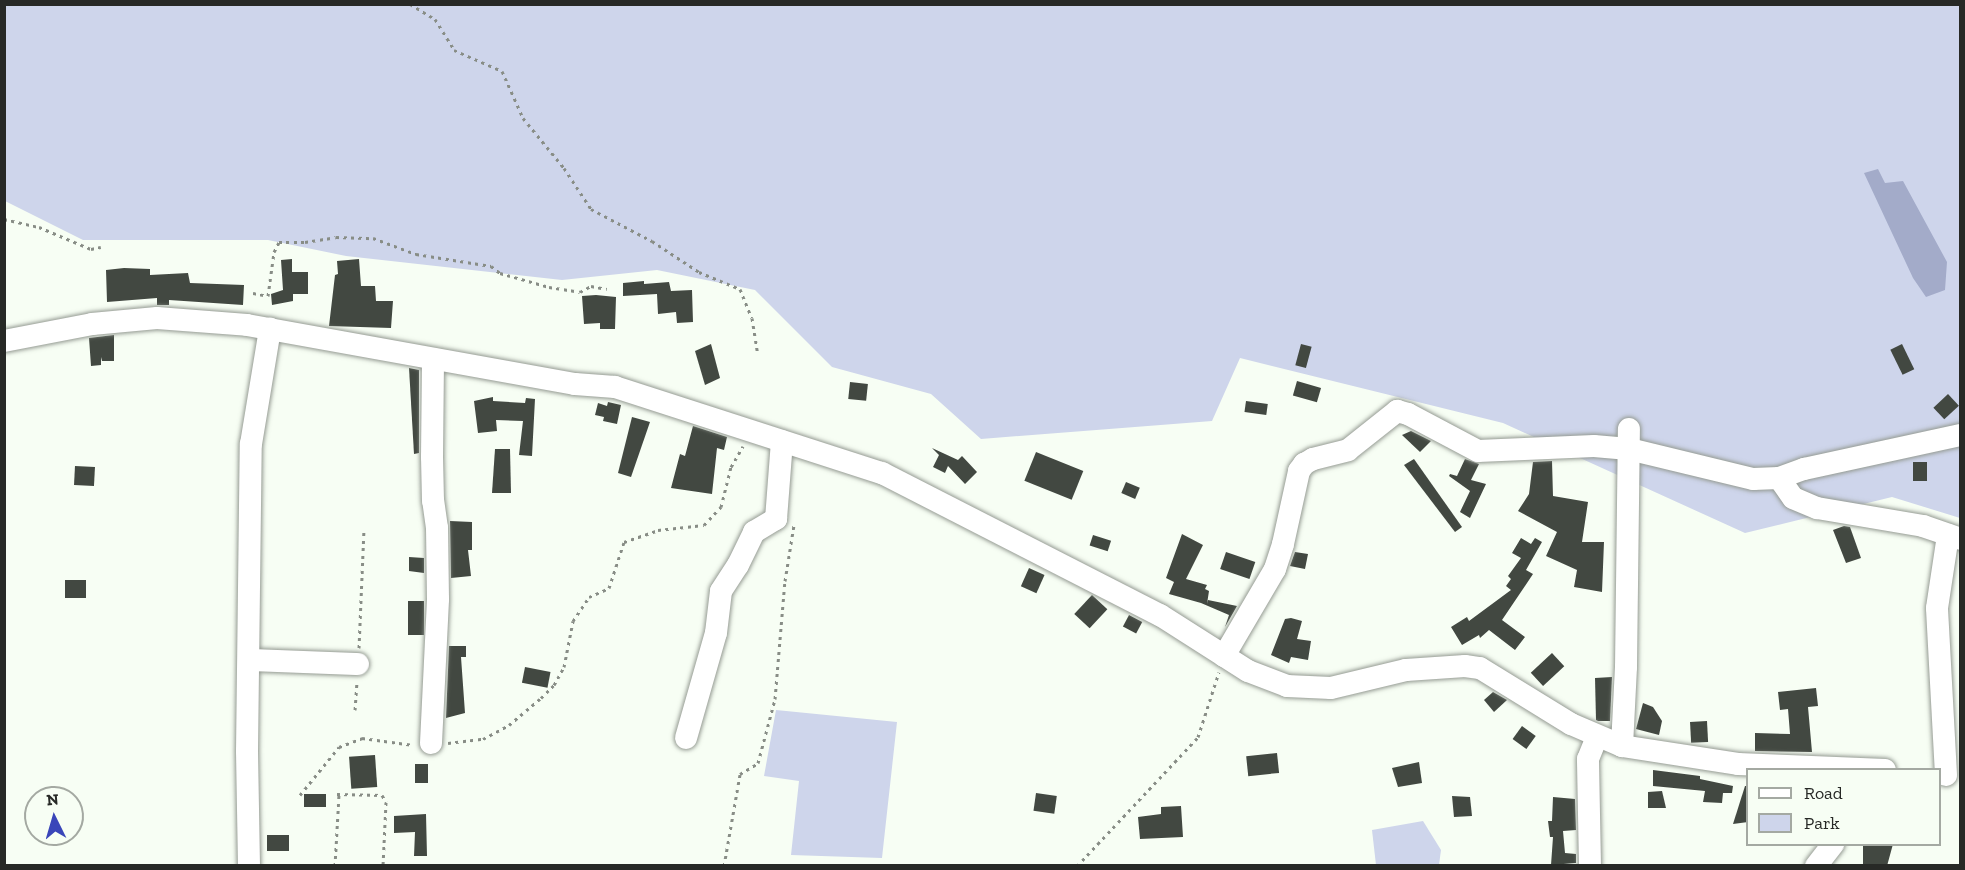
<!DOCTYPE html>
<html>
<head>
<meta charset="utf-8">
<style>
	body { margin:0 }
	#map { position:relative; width:1965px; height:870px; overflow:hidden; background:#f7fef4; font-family:"Zilla Slab",serif }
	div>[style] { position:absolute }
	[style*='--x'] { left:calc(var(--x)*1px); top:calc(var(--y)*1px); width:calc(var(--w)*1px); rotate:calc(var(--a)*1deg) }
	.green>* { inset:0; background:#ced5eb }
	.water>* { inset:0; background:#a3abc9 }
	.building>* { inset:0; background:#424841; transform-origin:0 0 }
	.path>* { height:3px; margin-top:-1.5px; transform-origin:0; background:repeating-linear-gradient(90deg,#888d86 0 3px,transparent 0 7.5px) }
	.roads { filter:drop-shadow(0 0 2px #959b93) drop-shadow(0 0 2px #959b93) }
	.minor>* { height:22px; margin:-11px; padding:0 11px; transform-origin:11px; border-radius:11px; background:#fff }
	span { translate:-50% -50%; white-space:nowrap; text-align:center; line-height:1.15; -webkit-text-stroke:6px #f7fef4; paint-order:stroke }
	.frame { position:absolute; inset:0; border:6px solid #272926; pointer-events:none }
	.legend { position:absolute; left:1746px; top:768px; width:195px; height:78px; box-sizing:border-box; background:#f7fef4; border:2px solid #a4a9a2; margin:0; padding:8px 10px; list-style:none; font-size:18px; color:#272926 }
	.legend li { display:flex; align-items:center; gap:12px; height:30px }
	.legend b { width:30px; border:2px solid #a4a9a2 }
	.north { position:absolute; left:24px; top:786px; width:60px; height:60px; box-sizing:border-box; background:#f7fef4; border:2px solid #a4a9a2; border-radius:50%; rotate:355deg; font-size:16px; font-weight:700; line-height:24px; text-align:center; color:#272926 }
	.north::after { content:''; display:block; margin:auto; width:21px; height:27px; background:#3a46b9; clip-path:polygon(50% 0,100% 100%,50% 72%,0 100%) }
</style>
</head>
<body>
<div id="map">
	<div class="green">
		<div style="clip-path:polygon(4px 5px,1960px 5px,1960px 518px,1892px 497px,1745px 533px,1503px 423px,1240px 358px,1212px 421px,981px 439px,931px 394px,832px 367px,755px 290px,657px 270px,562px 280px,346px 256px,268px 240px,83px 240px,5px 201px)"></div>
		<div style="clip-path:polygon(776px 710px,897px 722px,882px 858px,791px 855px,799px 781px,764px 776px)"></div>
		<div style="clip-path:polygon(1423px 821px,1441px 850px,1439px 865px,1376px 865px,1372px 830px)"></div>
	</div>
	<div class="water">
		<div style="clip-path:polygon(1878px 169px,1885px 183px,1903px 181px,1947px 262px,1945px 290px,1926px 297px,1913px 278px,1864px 173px)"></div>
	</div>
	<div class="building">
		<div style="clip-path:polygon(292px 259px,292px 272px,308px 272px,308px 294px,293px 294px,293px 301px,272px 305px,271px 294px,283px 290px,281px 260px)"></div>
		<div style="clip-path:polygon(359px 259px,361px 286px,375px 286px,376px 301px,393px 301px,391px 328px,329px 326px,335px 275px,338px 274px,337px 261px)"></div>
		<div style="clip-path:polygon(124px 268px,150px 269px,150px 275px,188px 273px,190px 283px,244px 285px,243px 305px,169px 300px,169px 305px,157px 305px,157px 298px,107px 302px,106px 270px)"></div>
		<div style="clip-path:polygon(644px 281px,644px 284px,669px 282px,671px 291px,692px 290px,693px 322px,677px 323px,676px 312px,658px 314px,657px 294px,623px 296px,623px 283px)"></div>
		<div style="clip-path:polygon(596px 295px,616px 297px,615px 329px,600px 329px,600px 323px,584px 324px,582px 296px)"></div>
		<div style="clip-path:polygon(114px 335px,114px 361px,102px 361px,101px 357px,101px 365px,91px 366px,89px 338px)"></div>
		<div style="clip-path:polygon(711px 344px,720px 378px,705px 385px,695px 351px)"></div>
		<div style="left:1301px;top:344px;width:11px;height:22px;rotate:15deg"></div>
		<div style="left:1902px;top:344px;width:28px;height:13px;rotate:64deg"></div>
		<div style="clip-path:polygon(409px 368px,419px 370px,419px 453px,414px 454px)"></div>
		<div style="left:1297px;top:381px;width:25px;height:15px;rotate:16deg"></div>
		<div style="left:850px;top:382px;width:18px;height:17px;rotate:6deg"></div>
		<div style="left:1948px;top:394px;width:16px;height:20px;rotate:47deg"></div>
		<div style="clip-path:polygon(493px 397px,493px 401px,525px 403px,526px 398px,535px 399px,532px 456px,519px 455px,523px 421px,496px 420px,497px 431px,478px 433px,474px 401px)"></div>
		<div style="left:1246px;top:401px;width:22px;height:11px;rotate:8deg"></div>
		<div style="clip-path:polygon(608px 402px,621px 405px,617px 424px,603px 421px,604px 417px,595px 415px,598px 403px,607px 406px)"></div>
		<div style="clip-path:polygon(632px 417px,650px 422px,631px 477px,618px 473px)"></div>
		<div style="clip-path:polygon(693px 426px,727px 437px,724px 450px,717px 448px,712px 494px,671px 488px,680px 454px,685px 456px)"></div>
		<div style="clip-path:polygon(1411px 431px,1431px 441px,1420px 452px,1402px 435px)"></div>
		<div style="clip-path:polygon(932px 448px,958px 460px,962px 456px,977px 472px,965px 484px,948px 466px,945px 473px,933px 467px,939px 455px)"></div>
		<div style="clip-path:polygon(495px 449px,510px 449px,511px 493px,492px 493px)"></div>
		<div style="left:1036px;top:452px;width:51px;height:31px;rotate:22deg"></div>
		<div style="clip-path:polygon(1414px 459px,1462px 527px,1455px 532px,1404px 465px)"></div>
		<div style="clip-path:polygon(1465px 459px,1479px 464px,1471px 480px,1486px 484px,1470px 518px,1460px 512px,1470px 491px,1449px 476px,1450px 474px,1457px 476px)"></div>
		<div style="clip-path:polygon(1552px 461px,1553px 496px,1588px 502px,1582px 542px,1604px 542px,1602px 592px,1574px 587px,1577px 570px,1546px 556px,1557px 532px,1518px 511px,1529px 494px,1533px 462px)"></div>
		<div style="left:1913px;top:462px;width:14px;height:19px"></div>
		<div style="left:75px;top:466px;width:20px;height:19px;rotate:3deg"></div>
		<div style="left:1126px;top:482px;width:15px;height:12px;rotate:23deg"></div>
		<div style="clip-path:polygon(450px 521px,472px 522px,472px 550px,468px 550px,471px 576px,451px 578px)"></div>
		<div style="clip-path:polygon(1844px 526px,1850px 527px,1861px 558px,1846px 563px,1833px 530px)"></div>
		<div style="clip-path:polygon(1182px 534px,1203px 545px,1186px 579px,1207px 585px,1205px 589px,1209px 591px,1207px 604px,1208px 600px,1237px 606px,1225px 627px,1229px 615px,1201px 603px,1169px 594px,1174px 582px,1166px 578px)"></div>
		<div style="left:1093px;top:535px;width:19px;height:11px;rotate:18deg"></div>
		<div style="clip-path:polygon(1521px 538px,1531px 544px,1535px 538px,1542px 542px,1526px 570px,1533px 574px,1531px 577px,1502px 620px,1525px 637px,1515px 650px,1489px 630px,1480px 638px,1479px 635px,1462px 645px,1451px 627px,1467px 617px,1469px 621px,1511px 590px,1506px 586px,1511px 579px,1508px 576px,1521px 558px,1512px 553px)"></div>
		<div style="left:1226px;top:552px;width:31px;height:18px;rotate:19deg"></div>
		<div style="clip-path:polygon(1295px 552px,1308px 554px,1305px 569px,1290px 566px)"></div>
		<div style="clip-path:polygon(409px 557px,424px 558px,424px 573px,409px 571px)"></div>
		<div style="left:1029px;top:568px;width:17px;height:20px;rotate:24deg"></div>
		<div style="left:65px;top:580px;width:21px;height:18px"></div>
		<div style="left:1092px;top:595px;width:21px;height:26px;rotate:43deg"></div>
		<div style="left:408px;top:601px;width:16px;height:34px"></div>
		<div style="left:1129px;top:615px;width:15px;height:13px;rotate:28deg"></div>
		<div style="clip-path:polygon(1291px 618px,1302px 621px,1297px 639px,1311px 641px,1308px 660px,1291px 657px,1289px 663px,1271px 655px,1285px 619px)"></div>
		<div style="clip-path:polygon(449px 646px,466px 646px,466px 657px,461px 657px,465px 713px,446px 718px)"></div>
		<div style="left:1552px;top:653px;width:18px;height:29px;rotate:47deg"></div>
		<div style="left:525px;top:667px;width:26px;height:16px;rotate:11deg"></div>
		<div style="clip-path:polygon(1612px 677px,1610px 721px,1598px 721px,1596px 720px,1595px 678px)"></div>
		<div style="clip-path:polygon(1816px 688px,1818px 706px,1808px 707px,1812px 752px,1755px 751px,1755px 733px,1790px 734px,1788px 709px,1780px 710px,1778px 692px)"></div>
		<div style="clip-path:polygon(1493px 692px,1507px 700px,1494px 712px,1484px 700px)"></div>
		<div style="clip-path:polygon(1643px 703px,1653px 707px,1662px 721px,1659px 735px,1636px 729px)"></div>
		<div style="left:1707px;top:721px;width:21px;height:17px;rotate:87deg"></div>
		<div style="left:1522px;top:726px;width:17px;height:16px;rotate:36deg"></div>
		<div style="left:1277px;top:753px;width:20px;height:31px;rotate:84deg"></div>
		<div style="left:375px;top:755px;width:32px;height:26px;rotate:86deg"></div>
		<div style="clip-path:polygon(1419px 762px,1422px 783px,1398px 787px,1392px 768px)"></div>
		<div style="left:428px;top:764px;width:19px;height:13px;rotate:90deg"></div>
		<div style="clip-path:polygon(1653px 770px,1700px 776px,1700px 779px,1733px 786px,1732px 793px,1723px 793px,1722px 803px,1703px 802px,1705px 791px,1653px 786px)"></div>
		<div style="clip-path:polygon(1745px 786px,1748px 786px,1748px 822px,1733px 824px)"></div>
		<div style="clip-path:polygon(1662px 791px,1666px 808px,1648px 808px,1648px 792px)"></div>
		<div style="left:1036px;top:793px;width:21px;height:18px;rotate:8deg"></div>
		<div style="left:326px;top:794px;width:13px;height:22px;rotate:90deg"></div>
		<div style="clip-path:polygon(1452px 796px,1470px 797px,1472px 816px,1454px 817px)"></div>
		<div style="clip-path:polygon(1553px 797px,1575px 799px,1576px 830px,1563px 831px,1565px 853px,1576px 854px,1576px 863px,1551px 865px,1553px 837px,1550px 837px,1548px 821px,1552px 821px)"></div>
		<div style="clip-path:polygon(1181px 806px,1183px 837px,1140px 839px,1138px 817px,1161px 814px,1161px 807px)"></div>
		<div style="clip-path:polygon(426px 814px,427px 856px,414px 856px,415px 832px,394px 833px,394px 816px)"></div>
		<div style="left:267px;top:835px;width:22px;height:16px"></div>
		<div style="clip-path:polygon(1868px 844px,1893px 844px,1887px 866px,1863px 866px,1863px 846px)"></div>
	</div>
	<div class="path">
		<div style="--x:410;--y:4;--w:29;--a:31"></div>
		<div style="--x:435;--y:19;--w:36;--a:58"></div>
		<div style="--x:454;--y:50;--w:52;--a:23.6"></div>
		<div style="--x:502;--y:71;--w:51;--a:65.9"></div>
		<div style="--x:523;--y:118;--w:65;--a:50.6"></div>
		<div style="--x:564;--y:168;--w:49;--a:56.6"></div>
		<div style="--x:591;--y:209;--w:69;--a:27.7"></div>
		<div style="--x:652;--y:241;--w:56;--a:33.4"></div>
		<div style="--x:699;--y:272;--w:44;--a:22.5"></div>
		<div style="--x:740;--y:289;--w:31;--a:68"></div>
		<div style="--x:752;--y:318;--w:36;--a:81"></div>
		<div style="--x:4;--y:219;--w:36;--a:13"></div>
		<div style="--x:39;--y:227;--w:56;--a:22.9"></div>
		<div style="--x:91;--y:249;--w:10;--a:-11"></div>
		<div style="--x:253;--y:293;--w:15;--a:11"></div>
		<div style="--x:268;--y:296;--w:44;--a:-82.2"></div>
		<div style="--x:274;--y:252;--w:11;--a:-63"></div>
		<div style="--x:279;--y:242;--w:26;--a:0"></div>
		<div style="--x:305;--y:242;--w:31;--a:-9"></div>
		<div style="--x:336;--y:237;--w:37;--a:2"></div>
		<div style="--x:373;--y:238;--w:46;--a:20.4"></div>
		<div style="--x:416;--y:254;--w:76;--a:9.1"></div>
		<div style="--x:491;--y:266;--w:11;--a:38"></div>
		<div style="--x:500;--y:273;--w:51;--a:15.9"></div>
		<div style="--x:549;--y:287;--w:31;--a:9"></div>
		<div style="--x:580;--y:292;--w:13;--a:-29"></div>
		<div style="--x:591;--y:286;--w:16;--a:11"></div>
		<div style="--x:359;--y:648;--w:117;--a:-87.6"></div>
		<div style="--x:355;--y:710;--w:28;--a:-86"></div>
		<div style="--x:448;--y:743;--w:35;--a:-7"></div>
		<div style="--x:483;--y:739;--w:30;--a:-28"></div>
		<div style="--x:509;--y:725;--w:42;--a:-40.2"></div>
		<div style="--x:541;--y:698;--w:18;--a:-45"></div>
		<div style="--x:554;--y:685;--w:21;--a:-61"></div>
		<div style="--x:564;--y:667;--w:47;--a:-78.9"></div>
		<div style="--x:573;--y:621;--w:29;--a:-56"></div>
		<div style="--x:589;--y:597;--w:22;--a:-24"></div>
		<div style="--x:609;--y:588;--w:48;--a:-71.9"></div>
		<div style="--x:624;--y:542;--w:36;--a:-19"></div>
		<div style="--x:658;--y:530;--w:46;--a:-6.2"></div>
		<div style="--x:704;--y:525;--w:25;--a:-47"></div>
		<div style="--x:721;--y:507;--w:41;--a:-76"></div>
		<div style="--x:731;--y:467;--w:24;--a:-60"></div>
		<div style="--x:337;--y:794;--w:45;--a:1.3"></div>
		<div style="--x:382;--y:795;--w:8;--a:60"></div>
		<div style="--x:386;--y:802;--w:64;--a:92.7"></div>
		<div style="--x:300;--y:795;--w:62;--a:-50.9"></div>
		<div style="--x:339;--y:747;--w:25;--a:-21"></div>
		<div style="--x:362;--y:738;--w:52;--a:7.7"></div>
		<div style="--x:335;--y:866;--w:72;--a:-86.8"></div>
		<div style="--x:724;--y:866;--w:93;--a:-80.1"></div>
		<div style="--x:740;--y:774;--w:21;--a:-31"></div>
		<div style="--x:758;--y:763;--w:66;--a:-75.1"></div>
		<div style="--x:775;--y:699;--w:118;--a:-85.2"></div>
		<div style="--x:785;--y:581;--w:57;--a:-80.9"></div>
		<div style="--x:1077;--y:866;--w:177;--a:-46.8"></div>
		<div style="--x:1198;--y:737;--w:68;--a:-72.1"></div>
	</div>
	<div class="roads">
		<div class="minor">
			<div style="--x:4;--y:341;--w:90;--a:-10.9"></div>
			<div style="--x:92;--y:324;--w:65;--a:-5.3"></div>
			<div style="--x:157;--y:318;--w:90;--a:4.4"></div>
			<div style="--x:247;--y:325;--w:333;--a:10.2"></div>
			<div style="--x:575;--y:384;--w:40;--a:4.3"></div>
			<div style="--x:615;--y:387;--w:281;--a:17.9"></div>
			<div style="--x:882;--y:473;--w:312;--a:27.1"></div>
			<div style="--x:1160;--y:615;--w:104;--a:32.5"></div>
			<div style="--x:1248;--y:671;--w:42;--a:21"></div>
			<div style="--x:1287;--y:686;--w:44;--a:2.6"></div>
			<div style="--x:1331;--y:688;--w:77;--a:-13.5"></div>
			<div style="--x:1406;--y:670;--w:59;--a:-3.9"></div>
			<div style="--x:1465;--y:666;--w:15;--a:8"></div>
			<div style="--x:1480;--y:668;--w:107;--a:31.6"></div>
			<div style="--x:1571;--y:724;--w:56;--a:23.3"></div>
			<div style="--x:1622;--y:746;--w:117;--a:8.8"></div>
			<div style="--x:1738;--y:764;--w:147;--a:2.3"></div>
			<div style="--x:1779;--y:478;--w:24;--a:55"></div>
			<div style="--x:1793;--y:498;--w:26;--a:23"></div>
			<div style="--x:1817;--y:508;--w:108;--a:9.6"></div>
			<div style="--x:1923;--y:526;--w:39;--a:19"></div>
			<div style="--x:1224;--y:656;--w:101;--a:-59.6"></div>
			<div style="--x:1275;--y:569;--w:26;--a:-72"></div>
			<div style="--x:1283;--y:544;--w:75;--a:-77.6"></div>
			<div style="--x:1299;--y:471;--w:9;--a:-54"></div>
			<div style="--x:1304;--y:464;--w:10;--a:-29"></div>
			<div style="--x:1313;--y:459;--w:36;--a:-14"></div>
			<div style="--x:1348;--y:450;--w:63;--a:-38.5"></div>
			<div style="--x:1397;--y:411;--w:11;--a:15"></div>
			<div style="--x:1408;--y:414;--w:79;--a:27.9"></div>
			<div style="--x:1478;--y:451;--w:116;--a:-2.5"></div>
			<div style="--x:1594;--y:446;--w:35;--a:5"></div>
			<div style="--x:1629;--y:449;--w:128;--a:13.6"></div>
			<div style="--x:1753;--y:479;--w:26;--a:-2"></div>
			<div style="--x:1779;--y:478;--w:27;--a:-20"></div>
			<div style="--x:1804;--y:469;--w:160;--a:-12.3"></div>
			<div style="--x:249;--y:660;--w:109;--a:2.1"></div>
			<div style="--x:686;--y:738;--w:109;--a:-74.1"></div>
			<div style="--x:716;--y:633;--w:42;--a:-83.2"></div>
			<div style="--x:721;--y:591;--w:31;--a:-57"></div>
			<div style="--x:738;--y:565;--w:37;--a:-64"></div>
			<div style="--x:754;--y:532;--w:26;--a:-31"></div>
			<div style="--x:776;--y:519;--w:78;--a:-85.6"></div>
			<div style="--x:431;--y:743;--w:144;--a:-87.2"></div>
			<div style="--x:438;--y:599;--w:71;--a:-90.8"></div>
			<div style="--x:437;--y:528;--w:27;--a:-98"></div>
			<div style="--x:433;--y:501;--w:44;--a:-91.3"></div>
			<div style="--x:432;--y:457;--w:98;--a:-89.4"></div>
			<div style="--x:1622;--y:746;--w:79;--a:-87.1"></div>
			<div style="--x:1626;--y:667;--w:238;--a:-89.3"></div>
			<div style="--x:1946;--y:775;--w:167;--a:-93.1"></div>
			<div style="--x:1937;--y:608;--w:74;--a:-81.4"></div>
			<div style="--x:249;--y:866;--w:115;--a:-91"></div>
			<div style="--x:247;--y:751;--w:307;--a:-89.3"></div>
			<div style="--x:251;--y:444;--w:117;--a:-80.6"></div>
			<div style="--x:1590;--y:866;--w:107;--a:-91.1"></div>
			<div style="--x:1588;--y:759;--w:24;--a:-68"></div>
			<div style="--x:1816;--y:866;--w:28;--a:-52"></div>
		</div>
	</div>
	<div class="frame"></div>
	<ul class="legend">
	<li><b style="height:8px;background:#fff"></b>Road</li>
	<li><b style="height:16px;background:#ced5eb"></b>Park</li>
	</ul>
	<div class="north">N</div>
</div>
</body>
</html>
